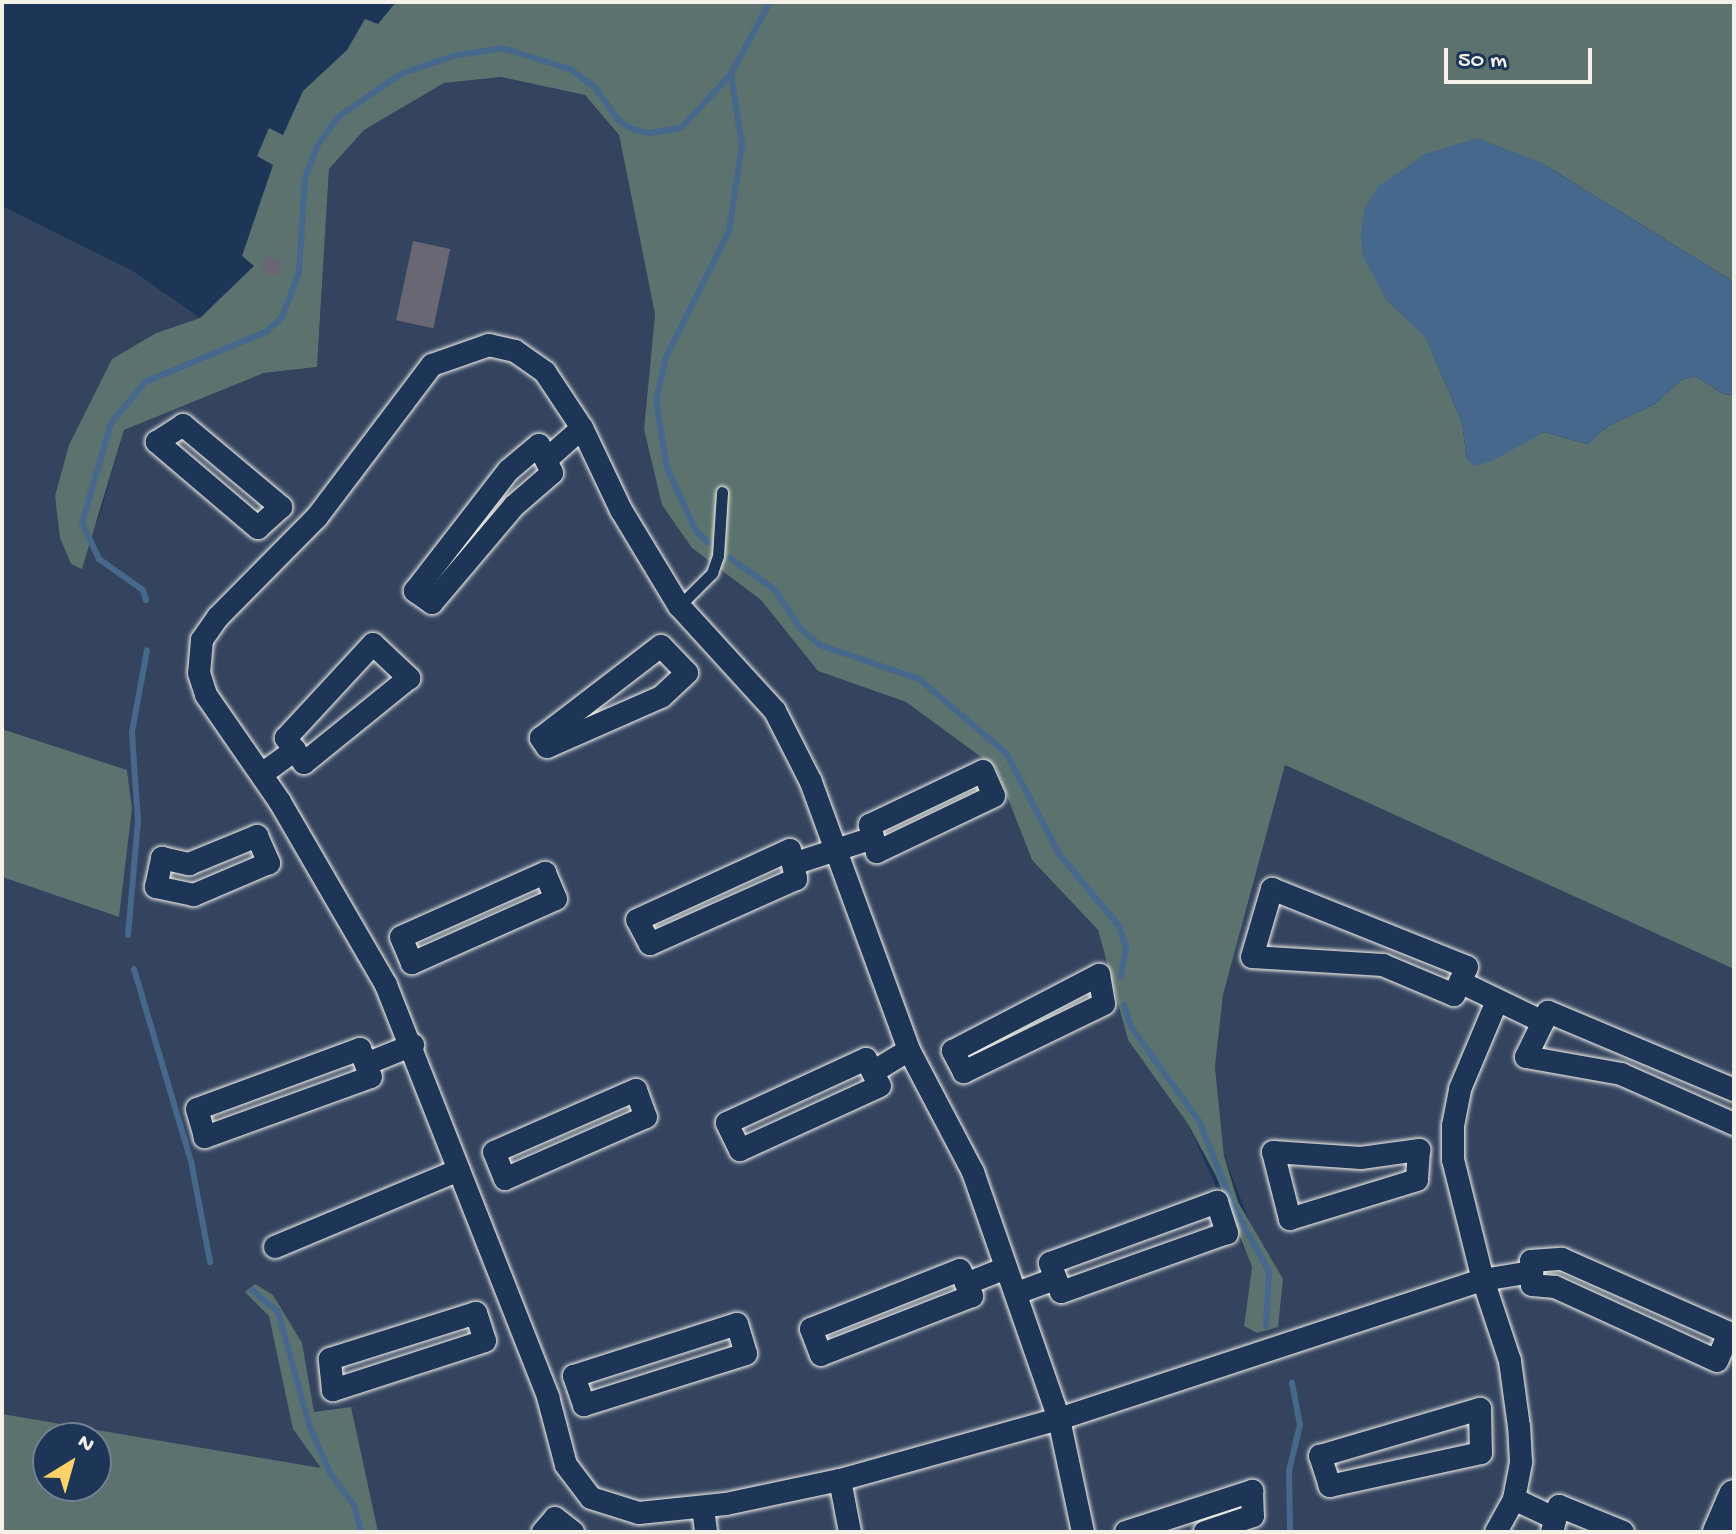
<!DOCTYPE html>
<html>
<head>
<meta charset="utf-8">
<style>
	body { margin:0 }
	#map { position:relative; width:1736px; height:1534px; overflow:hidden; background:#1d3557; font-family:"Gochi Hand",sans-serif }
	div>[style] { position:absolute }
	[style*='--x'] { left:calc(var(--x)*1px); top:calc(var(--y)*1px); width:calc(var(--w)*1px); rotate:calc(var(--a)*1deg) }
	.built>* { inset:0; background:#34445f }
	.green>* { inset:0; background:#5b726e }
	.water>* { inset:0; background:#45688c }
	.stream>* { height:6px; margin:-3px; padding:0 3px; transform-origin:3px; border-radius:3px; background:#45688c }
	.building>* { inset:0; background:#696773; transform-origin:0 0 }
	.roads { filter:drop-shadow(0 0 2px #f4f1e8) drop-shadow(0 0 2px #f4f1e8) }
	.service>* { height:11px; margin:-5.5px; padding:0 5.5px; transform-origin:5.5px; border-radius:5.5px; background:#1d3557 }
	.minor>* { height:22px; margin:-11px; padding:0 11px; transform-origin:11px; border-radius:11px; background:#1d3557 }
	.secondary>* { height:30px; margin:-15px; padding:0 15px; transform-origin:15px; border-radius:15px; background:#1d3557 }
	span { translate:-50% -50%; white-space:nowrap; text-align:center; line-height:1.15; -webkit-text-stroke:7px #1d3557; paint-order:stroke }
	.frame { position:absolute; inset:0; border:4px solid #f4f1e8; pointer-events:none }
	.north { position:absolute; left:32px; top:1422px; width:80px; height:80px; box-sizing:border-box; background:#1d3557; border:2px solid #738091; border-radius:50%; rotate:37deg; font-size:22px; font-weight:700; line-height:32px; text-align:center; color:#f4f1e8 }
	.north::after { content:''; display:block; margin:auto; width:28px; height:36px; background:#ffd166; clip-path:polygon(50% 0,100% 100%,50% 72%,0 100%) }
	.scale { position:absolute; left:1444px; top:48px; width:148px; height:36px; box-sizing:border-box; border:4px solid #f4f1e8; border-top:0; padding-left:10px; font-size:24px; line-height:28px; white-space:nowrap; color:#f4f1e8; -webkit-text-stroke:6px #1d3557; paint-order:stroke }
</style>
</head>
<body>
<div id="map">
	<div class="built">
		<div style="clip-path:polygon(evenodd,501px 77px,585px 95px,619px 135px,655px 314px,644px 429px,692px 548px,761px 600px,818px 671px,906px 702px,996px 768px,1032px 860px,1098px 930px,1128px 1040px,1188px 1124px,1252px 1267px,1244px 1326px,1257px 1333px,1278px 1326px,1257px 1241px,1224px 1156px,1215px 1067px,1223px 995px,1285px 765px,1734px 969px,1734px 1532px,2px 1532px,2px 877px,119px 917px,132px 809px,127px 770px,2px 729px,2px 206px,133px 271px,200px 318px,156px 333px,112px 359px,55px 496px,61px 538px,71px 563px,98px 521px,124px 430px,264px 373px,317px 367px,329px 169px,364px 130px,444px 83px,501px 77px,48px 1438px,96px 1438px,96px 1486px,48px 1486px,48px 1438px)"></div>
	</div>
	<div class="green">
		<div style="clip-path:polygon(396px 2px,1734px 2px,1734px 282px,1540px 162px,1386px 299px,1425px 336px,1462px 422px,1467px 460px,1544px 432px,1587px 444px,1608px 426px,1655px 404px,1681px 380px,1695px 376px,1725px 395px,1734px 394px,1734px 969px,1285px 765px,1223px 995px,1215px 1067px,1224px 1156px,1238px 1202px,1283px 1279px,1278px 1327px,1257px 1333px,1244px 1326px,1252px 1267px,1216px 1176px,1188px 1124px,1128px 1040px,1098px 930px,1032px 860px,996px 768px,906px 702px,818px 671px,761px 600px,692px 548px,662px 505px,644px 429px,655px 314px,619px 135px,585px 95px,501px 77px,444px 83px,364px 130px,329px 169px,317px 367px,264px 373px,124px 430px,82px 569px,71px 564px,60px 538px,55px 496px,69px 445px,112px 359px,156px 333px,200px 318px,254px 266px,242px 256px,273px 165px,257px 156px,269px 128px,283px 135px,303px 91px,347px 50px,365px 19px,378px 24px)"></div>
		<div style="clip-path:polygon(2px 729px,127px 770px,132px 809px,119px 917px,2px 877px)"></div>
		<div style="clip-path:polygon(evenodd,255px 1284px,273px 1295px,302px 1343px,314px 1412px,351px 1407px,378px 1532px,2px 1532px,2px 1414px,321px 1468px,293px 1429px,269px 1316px,245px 1292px,255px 1284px,48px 1438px,96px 1438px,96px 1486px,48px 1486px,48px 1438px)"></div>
	</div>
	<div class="water">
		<div style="clip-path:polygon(1477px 138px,1540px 162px,1734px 282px,1734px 394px,1725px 395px,1695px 376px,1681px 380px,1655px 404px,1608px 426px,1587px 444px,1544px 432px,1492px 461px,1475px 466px,1467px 460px,1462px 422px,1425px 337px,1386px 300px,1362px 254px,1361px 231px,1365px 207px,1379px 186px,1425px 154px)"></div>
	</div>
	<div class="stream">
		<div style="--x:709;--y:543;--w:18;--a:-137"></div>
		<div style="--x:696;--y:531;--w:69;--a:-114.7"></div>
		<div style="--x:667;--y:468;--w:68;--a:-99.3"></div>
		<div style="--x:656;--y:401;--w:45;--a:-77.2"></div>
		<div style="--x:666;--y:357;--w:141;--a:-63.4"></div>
		<div style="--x:729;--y:231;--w:87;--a:-81.4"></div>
		<div style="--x:742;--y:145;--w:71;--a:-98.9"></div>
		<div style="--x:730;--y:558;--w:55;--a:35.4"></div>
		<div style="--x:775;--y:590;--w:47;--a:56.3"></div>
		<div style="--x:801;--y:629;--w:25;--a:40"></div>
		<div style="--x:820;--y:645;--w:105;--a:19"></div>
		<div style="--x:919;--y:679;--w:114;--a:40.4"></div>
		<div style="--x:1006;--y:753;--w:114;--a:62.3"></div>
		<div style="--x:1059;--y:854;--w:94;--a:50.2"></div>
		<div style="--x:1119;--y:926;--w:23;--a:72"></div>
		<div style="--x:1126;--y:948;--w:29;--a:100"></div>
		<div style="--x:146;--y:600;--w:10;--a:-107"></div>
		<div style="--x:143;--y:590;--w:54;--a:-144.8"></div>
		<div style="--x:99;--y:559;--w:40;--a:-115"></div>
		<div style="--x:82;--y:523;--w:104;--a:-73.8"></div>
		<div style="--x:111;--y:423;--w:53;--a:-50.3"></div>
		<div style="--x:145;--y:382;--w:131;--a:-22.5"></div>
		<div style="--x:266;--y:332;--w:22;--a:-43"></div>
		<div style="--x:282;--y:317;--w:48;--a:-69.3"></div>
		<div style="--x:299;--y:272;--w:94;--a:-86.3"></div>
		<div style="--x:305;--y:178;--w:34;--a:-69"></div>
		<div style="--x:317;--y:146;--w:34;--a:-54"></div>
		<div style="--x:337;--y:118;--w:78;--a:-34.5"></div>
		<div style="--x:401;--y:74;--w:55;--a:-19.1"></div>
		<div style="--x:453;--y:56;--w:50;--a:-9.3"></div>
		<div style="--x:502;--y:48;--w:71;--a:17.2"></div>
		<div style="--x:570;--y:69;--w:31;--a:36"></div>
		<div style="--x:595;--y:87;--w:40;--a:55.1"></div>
		<div style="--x:618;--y:120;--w:17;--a:33"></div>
		<div style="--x:632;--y:129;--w:17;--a:13"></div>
		<div style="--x:649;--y:133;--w:32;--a:-9"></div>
		<div style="--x:681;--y:128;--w:74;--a:-47.2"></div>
		<div style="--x:731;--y:74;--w:82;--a:-61.6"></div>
		<div style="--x:128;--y:935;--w:114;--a:-85"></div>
		<div style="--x:138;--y:821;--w:89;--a:-93.9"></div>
		<div style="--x:132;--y:732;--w:83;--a:-79.6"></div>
		<div style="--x:134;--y:969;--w:200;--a:73.5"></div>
		<div style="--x:191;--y:1161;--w:103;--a:79.3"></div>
		<div style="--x:1124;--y:1005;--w:23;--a:72"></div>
		<div style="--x:1131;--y:1027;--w:116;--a:54.1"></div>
		<div style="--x:1199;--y:1121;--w:96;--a:68"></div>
		<div style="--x:1235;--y:1210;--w:70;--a:60.9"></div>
		<div style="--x:1269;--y:1271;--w:55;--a:93.1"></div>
		<div style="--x:252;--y:1290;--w:34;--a:40"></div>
		<div style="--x:278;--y:1312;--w:119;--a:74.5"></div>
		<div style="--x:310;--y:1427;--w:50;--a:66.5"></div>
		<div style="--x:330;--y:1473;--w:40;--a:53"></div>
		<div style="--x:354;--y:1505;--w:28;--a:75"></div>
		<div style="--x:1290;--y:1532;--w:61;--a:-90.9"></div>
		<div style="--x:1289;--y:1471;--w:47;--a:-76.6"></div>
		<div style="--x:1300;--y:1425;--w:43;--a:-100.8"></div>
	</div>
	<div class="building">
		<div style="left:413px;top:241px;width:38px;height:81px;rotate:12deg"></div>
		<div style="left:267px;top:256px;width:17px;height:16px;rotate:21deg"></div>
	</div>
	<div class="roads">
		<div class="service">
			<div style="--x:679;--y:606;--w:47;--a:-45"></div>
			<div style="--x:712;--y:573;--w:18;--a:-71"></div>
			<div style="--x:718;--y:556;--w:64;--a:-86.4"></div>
		</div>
		<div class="minor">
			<div style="--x:183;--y:425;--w:128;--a:39.9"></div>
			<div style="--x:281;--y:507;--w:31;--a:138"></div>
			<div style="--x:258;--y:528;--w:133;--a:-139.6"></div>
			<div style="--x:157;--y:442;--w:31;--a:-33"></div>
			<div style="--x:539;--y:445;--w:31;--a:65"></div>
			<div style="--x:552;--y:473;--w:50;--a:139"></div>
			<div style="--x:514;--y:506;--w:127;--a:130.2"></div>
			<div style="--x:432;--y:603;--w:21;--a:-145"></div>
			<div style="--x:415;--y:591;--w:153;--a:-52.2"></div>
			<div style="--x:509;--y:470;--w:39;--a:-40"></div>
			<div style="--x:546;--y:460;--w:48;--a:-41.6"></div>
			<div style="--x:373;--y:644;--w:50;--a:43.4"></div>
			<div style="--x:409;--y:678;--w:135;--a:141"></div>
			<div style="--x:304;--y:763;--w:31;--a:-126"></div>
			<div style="--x:286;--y:738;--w:128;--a:-47.2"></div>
			<div style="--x:661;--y:646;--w:37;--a:46"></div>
			<div style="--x:687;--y:673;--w:35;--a:137"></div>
			<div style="--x:661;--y:697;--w:124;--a:156.3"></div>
			<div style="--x:547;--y:747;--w:11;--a:-124"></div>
			<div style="--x:541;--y:738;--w:151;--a:-37.5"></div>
			<div style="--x:983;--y:771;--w:27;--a:66"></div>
			<div style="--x:994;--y:796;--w:130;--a:154.4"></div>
			<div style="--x:877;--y:852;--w:28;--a:-105"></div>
			<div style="--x:870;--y:825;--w:125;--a:-25.5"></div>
			<div style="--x:262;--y:774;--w:41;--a:-36"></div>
			<div style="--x:257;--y:836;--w:30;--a:66"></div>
			<div style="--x:269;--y:863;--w:82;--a:156.9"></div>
			<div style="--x:194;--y:895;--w:39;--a:-168"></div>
			<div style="--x:156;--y:887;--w:30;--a:-78"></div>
			<div style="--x:162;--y:858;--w:28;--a:13"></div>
			<div style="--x:189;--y:864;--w:74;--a:-22.4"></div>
			<div style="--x:790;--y:850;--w:30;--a:78"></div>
			<div style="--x:796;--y:879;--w:160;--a:156"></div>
			<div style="--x:650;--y:944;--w:27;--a:-118"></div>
			<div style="--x:637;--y:920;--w:168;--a:-24.6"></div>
			<div style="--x:793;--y:864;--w:84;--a:-18"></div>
			<div style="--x:545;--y:873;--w:28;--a:67"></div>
			<div style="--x:556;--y:899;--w:158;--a:156"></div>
			<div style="--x:412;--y:963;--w:28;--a:-113"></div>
			<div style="--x:401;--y:937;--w:158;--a:-24"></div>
			<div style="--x:1272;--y:889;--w:210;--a:21.8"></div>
			<div style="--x:1467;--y:967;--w:31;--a:115"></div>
			<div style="--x:1454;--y:995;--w:77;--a:-157.1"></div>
			<div style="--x:1383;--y:965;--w:131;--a:-176.5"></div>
			<div style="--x:1252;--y:957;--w:71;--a:-73.6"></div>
			<div style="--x:1099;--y:975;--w:29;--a:80"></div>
			<div style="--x:1104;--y:1004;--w:156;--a:154.1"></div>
			<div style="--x:964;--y:1072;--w:24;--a:-118"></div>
			<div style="--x:953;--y:1051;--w:165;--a:-27.5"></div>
			<div style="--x:1460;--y:982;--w:92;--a:25.7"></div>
			<div style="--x:360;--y:1049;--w:30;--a:69"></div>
			<div style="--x:371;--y:1077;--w:177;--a:160.1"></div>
			<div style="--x:205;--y:1137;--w:29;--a:-106"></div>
			<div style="--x:197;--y:1109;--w:174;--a:-20.2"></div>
			<div style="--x:866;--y:1059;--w:30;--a:63"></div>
			<div style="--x:880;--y:1086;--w:154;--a:155.4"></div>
			<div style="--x:740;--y:1150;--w:30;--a:-116"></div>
			<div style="--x:727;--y:1123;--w:153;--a:-24.7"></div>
			<div style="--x:366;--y:1064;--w:51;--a:-22"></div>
			<div style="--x:873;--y:1072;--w:42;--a:-31.4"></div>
			<div style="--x:636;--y:1090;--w:29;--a:70"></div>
			<div style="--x:646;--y:1117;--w:154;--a:156.3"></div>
			<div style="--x:505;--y:1179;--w:29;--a:-112"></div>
			<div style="--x:494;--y:1152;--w:155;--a:-23.6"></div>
			<div style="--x:1734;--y:1090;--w:202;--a:-157.2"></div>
			<div style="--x:1548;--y:1012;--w:50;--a:116.1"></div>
			<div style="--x:1526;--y:1057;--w:97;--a:10.1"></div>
			<div style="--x:1621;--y:1074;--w:124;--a:23.9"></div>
			<div style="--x:1419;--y:1150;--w:30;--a:94"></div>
			<div style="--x:1417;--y:1180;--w:133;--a:162.9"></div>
			<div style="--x:1290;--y:1219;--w:69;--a:-104.2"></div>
			<div style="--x:1273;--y:1152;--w:88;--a:3.9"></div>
			<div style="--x:1361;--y:1158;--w:59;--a:-7.9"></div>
			<div style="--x:1217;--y:1202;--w:33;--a:72"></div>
			<div style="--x:1227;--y:1233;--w:176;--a:160.4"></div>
			<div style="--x:1061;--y:1292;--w:31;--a:-111"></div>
			<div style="--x:1050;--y:1263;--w:178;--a:-20.1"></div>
			<div style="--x:275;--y:1247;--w:199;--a:-22.7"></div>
			<div style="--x:1562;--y:1259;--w:183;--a:23.9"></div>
			<div style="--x:1729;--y:1333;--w:30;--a:113"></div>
			<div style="--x:1717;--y:1361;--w:178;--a:-155.4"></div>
			<div style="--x:1555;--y:1287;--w:23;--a:-175"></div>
			<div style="--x:1532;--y:1285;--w:24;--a:-92"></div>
			<div style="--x:1531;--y:1261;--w:31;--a:-4"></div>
			<div style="--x:960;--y:1270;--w:29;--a:65"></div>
			<div style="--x:972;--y:1296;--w:162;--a:158.7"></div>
			<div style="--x:821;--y:1355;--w:28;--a:-111"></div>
			<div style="--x:811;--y:1329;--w:160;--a:-21.6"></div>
			<div style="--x:966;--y:1284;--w:43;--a:-21.8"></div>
			<div style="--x:1017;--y:1293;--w:40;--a:-20.2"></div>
			<div style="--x:476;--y:1313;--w:29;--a:72"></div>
			<div style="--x:485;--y:1341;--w:160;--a:162.1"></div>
			<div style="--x:333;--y:1390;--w:31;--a:-96"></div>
			<div style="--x:330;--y:1359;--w:153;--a:-17.5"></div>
			<div style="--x:737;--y:1324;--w:31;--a:73"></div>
			<div style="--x:746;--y:1354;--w:170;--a:162.5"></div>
			<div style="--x:584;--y:1405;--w:31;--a:-109"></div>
			<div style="--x:574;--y:1376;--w:171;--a:-17.7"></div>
			<div style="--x:1480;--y:1409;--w:44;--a:88.7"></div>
			<div style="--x:1481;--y:1453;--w:155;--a:167.7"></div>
			<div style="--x:1330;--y:1486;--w:32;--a:-108"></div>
			<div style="--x:1320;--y:1456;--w:167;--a:-16.4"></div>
			<div style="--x:840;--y:1480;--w:53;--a:79.1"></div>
			<div style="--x:1514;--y:1499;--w:44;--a:25.4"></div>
			<div style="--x:703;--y:1507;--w:25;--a:83"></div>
			<div style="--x:543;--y:1532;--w:18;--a:-49"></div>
			<div style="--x:555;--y:1518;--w:23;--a:38"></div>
			<div style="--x:1083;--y:1532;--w:116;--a:-102"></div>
			<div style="--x:1059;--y:1419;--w:262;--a:-109.2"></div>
			<div style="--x:973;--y:1172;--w:138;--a:-117.7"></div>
			<div style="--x:909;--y:1050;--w:285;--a:-110.1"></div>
			<div style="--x:811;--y:782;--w:80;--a:-116.9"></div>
			<div style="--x:775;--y:711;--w:142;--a:-132.4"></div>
			<div style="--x:679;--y:606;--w:112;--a:-121.1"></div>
			<div style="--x:621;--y:510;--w:91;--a:-115.4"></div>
			<div style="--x:582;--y:428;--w:67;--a:-123.5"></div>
			<div style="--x:545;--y:372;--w:37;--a:-145"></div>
			<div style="--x:515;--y:351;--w:27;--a:-167"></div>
			<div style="--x:489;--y:345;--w:60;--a:160.7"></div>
			<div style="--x:432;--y:365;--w:191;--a:127.1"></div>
			<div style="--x:317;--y:517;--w:141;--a:134.7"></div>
			<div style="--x:218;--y:617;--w:28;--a:125"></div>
			<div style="--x:202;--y:640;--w:33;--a:95"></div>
			<div style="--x:199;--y:673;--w:23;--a:72"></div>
			<div style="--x:206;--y:695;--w:130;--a:55.3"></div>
			<div style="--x:280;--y:802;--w:211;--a:59.9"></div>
			<div style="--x:386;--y:985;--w:443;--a:68.5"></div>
			<div style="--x:548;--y:1397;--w:70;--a:75.2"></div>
			<div style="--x:566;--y:1465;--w:41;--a:52.9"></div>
			<div style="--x:591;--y:1498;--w:50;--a:17.4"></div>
			<div style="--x:639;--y:1513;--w:87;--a:-5.9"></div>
			<div style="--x:726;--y:1504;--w:116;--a:-11.9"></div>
			<div style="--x:840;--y:1480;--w:227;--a:-15.6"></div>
			<div style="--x:1059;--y:1419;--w:446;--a:-18.2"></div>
			<div style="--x:1483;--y:1280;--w:50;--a:-9.3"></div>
			<div style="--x:1126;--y:1532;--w:133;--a:-18"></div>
			<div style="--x:1252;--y:1491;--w:25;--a:88"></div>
			<div style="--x:1253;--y:1516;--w:51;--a:161.6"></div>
			<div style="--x:1496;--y:1532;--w:38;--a:-61"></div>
			<div style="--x:1514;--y:1499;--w:38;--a:-79"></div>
			<div style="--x:1521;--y:1462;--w:35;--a:-93"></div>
			<div style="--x:1519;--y:1427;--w:67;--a:-97.8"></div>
			<div style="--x:1510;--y:1361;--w:85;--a:-108.4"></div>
			<div style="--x:1483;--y:1280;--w:124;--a:-104"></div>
			<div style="--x:1453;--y:1160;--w:34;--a:-90"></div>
			<div style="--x:1453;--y:1126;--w:38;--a:-79"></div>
			<div style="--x:1460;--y:1089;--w:95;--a:-67.2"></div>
			<div style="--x:1552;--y:1532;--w:27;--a:-75"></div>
			<div style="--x:1559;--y:1506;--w:69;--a:22.1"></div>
		</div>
		<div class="secondary">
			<div style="--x:1718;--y:1532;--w:40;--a:-66.6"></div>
		</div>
	</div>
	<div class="frame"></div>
	<div class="north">N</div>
	<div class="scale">50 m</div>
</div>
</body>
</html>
